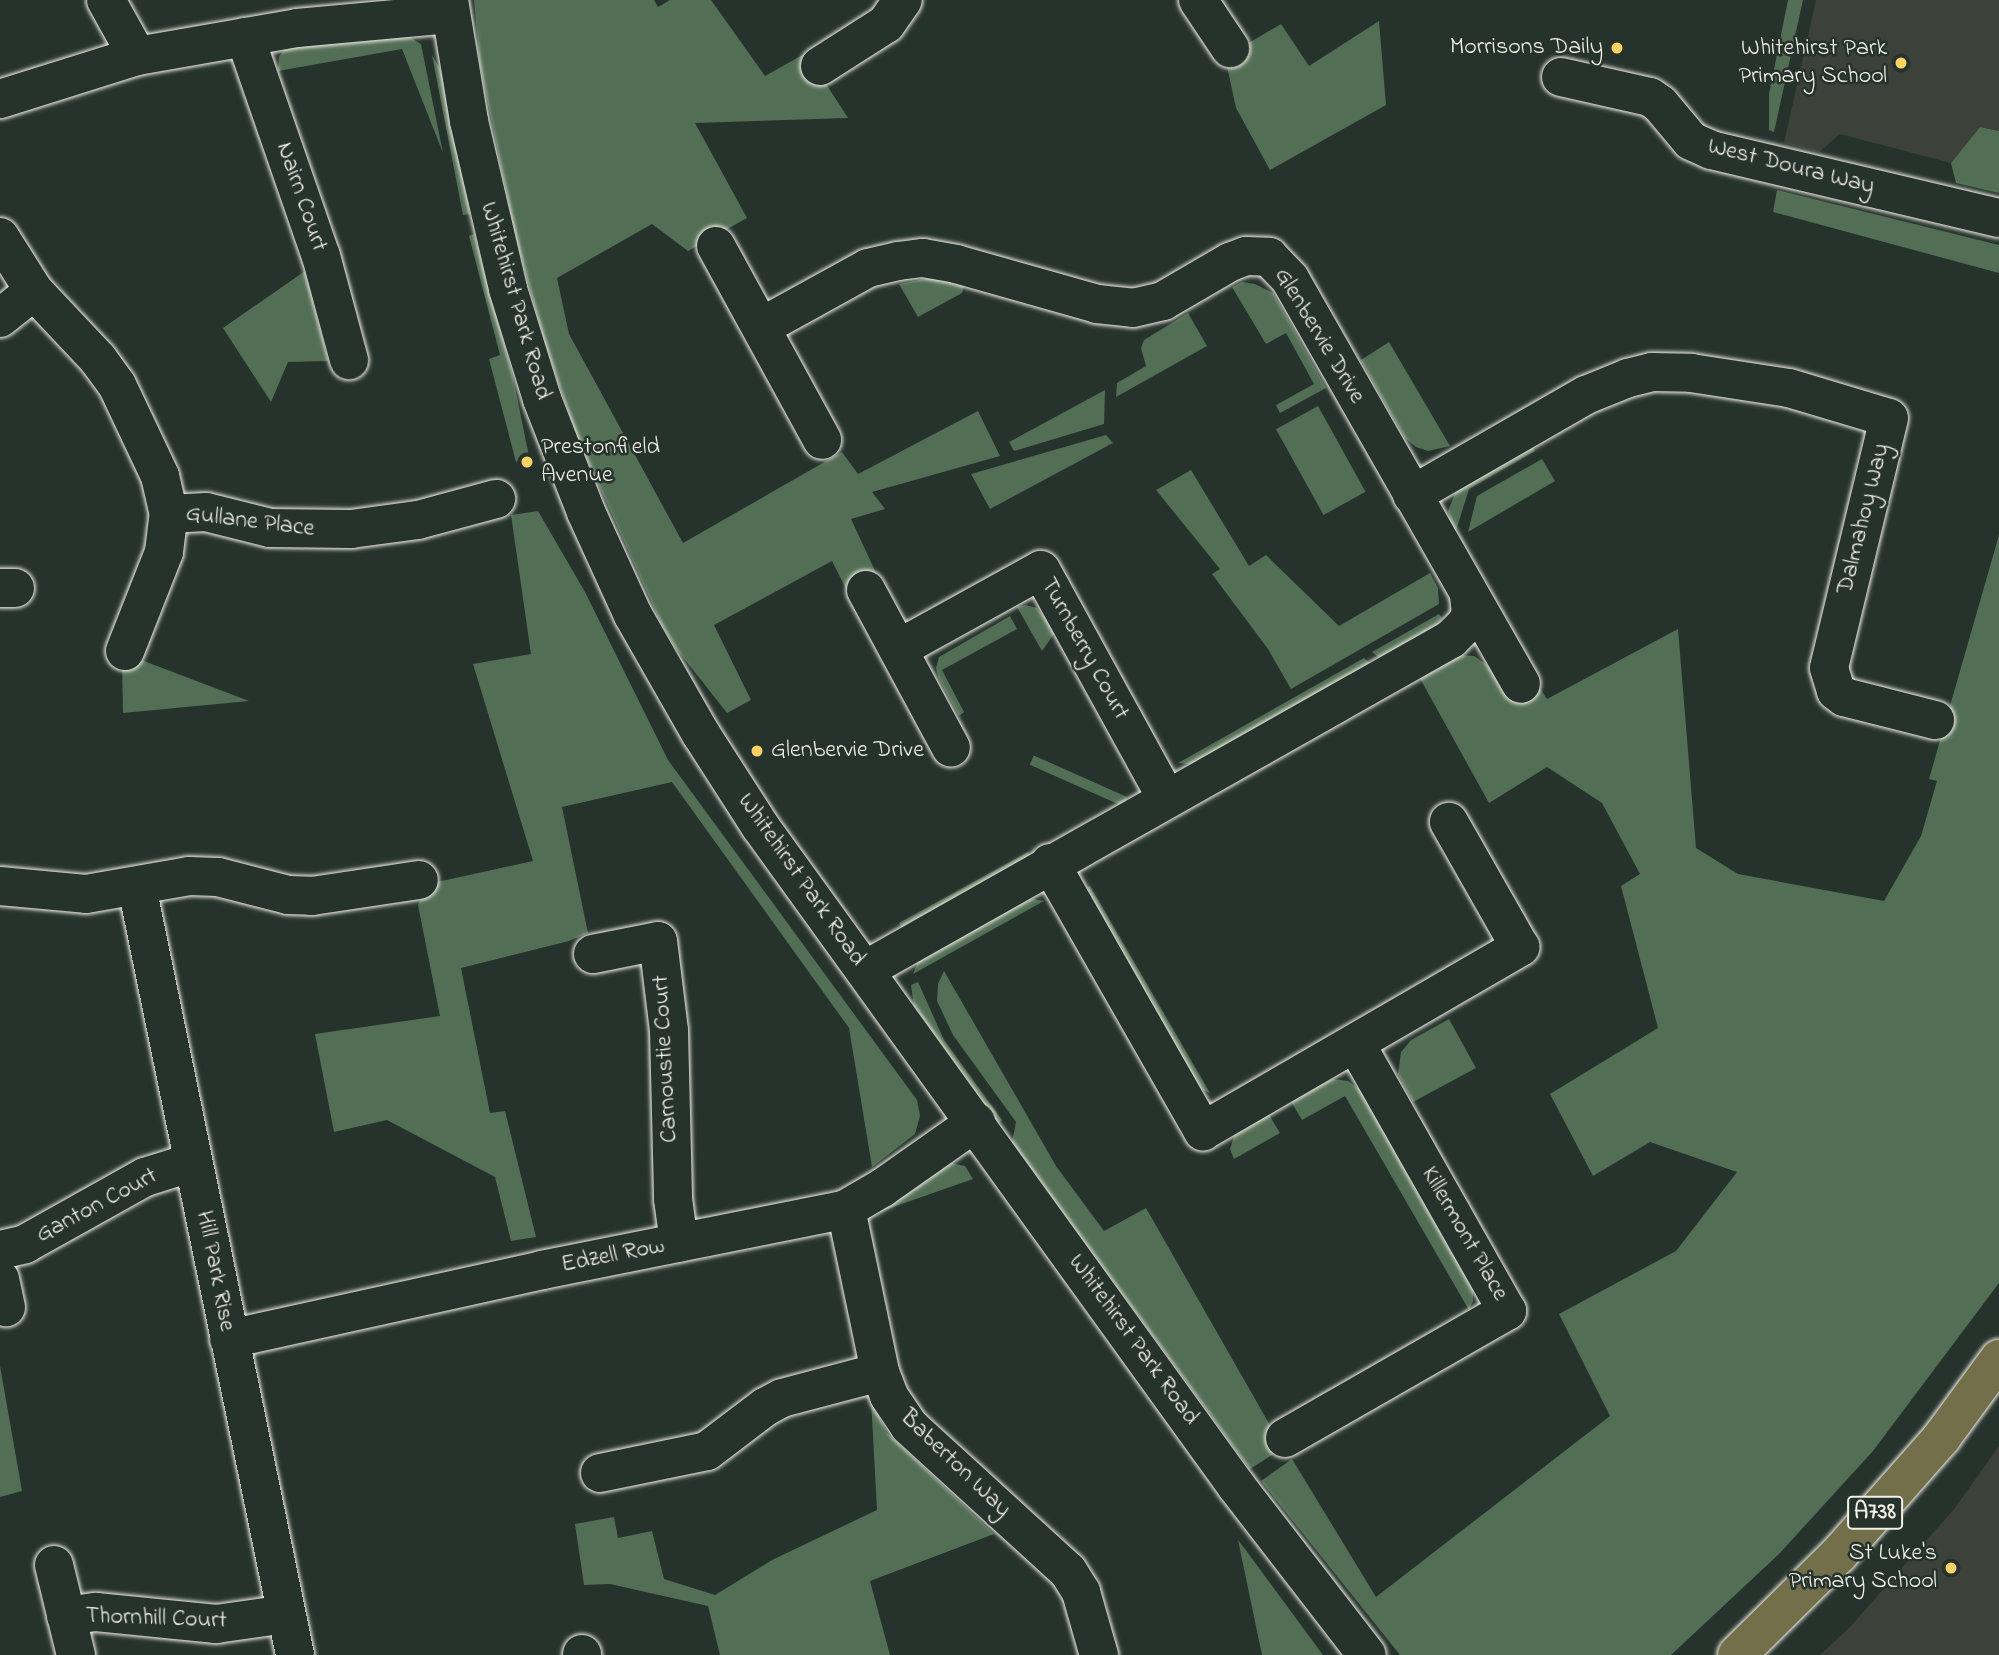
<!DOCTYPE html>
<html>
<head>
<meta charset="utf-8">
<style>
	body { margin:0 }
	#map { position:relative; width:1999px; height:1655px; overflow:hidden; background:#26332d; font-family:"Indie Flower",sans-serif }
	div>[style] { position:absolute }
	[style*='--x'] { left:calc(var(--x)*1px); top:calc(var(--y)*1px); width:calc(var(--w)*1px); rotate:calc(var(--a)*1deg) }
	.built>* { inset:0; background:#3c413a }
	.green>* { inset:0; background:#526e55; transform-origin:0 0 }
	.roads { filter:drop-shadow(0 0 2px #f4f1e8) drop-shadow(0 0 2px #f4f1e8) }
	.minor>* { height:38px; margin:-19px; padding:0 19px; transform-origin:19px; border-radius:19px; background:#26332d }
	.highway>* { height:38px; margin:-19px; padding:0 19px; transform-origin:19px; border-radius:19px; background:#726f4a }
	.dots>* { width:19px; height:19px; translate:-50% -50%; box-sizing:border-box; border:4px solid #26332d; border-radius:50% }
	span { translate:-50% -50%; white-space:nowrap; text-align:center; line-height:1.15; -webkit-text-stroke:5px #26332d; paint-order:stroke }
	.shield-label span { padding:2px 5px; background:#26332d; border:2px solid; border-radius:5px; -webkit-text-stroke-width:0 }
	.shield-label { font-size:23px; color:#f4f1e8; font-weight:700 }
	.poi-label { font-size:24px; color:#f4f1e8 }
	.right { translate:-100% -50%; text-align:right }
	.left { translate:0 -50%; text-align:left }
	.street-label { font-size:24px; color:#f4f1e8 }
</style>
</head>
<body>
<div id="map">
	<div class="built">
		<div style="clip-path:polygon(1816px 0,1999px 0,1999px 131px,1980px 127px,1951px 163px,1840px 134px,1819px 152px,1784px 143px)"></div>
		<div style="clip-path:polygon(1999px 1446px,1999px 1655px,1820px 1655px,1850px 1627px,1955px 1508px)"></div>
	</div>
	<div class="green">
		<div style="clip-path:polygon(474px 0,654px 0,658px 7px,670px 0,711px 0,765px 76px,806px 53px,848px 118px,695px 123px,747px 218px,688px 251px,652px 224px,557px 278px,569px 334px,683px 543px,842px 452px,858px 474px,978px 411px,1000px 456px,872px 492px,885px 509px,851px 519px,877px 575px,847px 591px,832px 561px,714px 625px,751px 700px,727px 713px,675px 647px,660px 621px,578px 439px,545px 343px,516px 238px,480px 65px)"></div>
		<div style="clip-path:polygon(1788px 0,1803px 0,1774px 132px,1769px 130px,1769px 94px)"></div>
		<div style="clip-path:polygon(1379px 21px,1386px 105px,1270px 170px,1236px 108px,1225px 57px,1281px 24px,1309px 66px)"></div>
		<div style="clip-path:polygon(403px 33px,421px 44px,443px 153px,402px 49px,278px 71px,279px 57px,285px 48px)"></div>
		<div style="clip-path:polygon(432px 55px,446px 79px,470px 214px,463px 215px)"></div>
		<div style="clip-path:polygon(1980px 127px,1999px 131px,1999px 193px,1956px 183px,1951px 163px)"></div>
		<div style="clip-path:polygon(1777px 190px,1999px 245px,1999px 273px,1773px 212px)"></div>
		<div style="clip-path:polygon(474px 234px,512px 373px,529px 456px,516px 462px,489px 359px,500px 355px,469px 236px)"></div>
		<div style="clip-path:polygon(305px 271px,328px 361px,288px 362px,271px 402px,223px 328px)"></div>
		<div style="clip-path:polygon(930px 278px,964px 286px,962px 293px,918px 317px,899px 284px)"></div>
		<div style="clip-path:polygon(1242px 282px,1255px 284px,1273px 293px,1326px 388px,1280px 413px,1276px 405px,1314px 384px,1286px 333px,1266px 344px,1232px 287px)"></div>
		<div style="clip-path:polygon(1188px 313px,1207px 346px,1116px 397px,1117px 383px,1146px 366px,1141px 348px,1144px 340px)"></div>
		<div style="clip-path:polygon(1389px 342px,1450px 446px,1428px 451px,1416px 447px,1405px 438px,1361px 360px)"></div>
		<div style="clip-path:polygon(1105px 390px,1104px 424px,1014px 451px,1009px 442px)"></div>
		<div style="left:1318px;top:406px;width:98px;height:48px;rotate:61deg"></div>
		<div style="clip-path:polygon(1106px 435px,1113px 443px,990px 509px,971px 474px)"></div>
		<div style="clip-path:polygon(1531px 445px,1535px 451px,1469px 489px,1454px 537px,1448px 511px,1458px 486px)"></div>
		<div style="clip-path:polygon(1542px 459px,1555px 481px,1468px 532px,1477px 496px)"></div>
		<div style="clip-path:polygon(1191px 470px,1249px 566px,1266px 555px,1339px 626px,1430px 573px,1438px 588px,1439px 604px,1291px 689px,1268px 649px,1212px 574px,1220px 569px,1156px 490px)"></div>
		<div style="clip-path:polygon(538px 511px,585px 592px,668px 760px,917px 1100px,920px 1116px,915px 1134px,872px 1167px,849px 1028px,672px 782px,562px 807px,588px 933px,569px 941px,461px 968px,490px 1113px,505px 1111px,536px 1237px,511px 1241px,495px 1177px,387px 1120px,334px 1132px,315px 1034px,440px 1016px,418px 905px,428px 884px,533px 861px,473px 664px,531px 654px,511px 515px)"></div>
		<div style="clip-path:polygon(1999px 535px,1999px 1283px,1873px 1451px,1779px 1554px,1671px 1655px,1400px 1655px,1261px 1481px,1292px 1459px,1376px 1597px,1610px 1416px,1559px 1314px,1676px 1251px,1737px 1172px,1650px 1142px,1593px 1176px,1550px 1094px,1658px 1028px,1621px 886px,1640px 874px,1602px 803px,1547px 767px,1489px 803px,1417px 673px,1461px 655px,1474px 656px,1493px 669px,1537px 684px,1547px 699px,1678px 629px,1696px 848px,1738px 874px,1884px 901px,1921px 836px,1937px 781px,1929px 779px)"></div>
		<div style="clip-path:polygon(1025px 605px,1037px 608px,1056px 631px,1042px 651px,1017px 607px)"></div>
		<div style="clip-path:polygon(1439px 614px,1442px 618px,1435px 627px,1382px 660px,1372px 652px)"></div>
		<div style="clip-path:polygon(1010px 616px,1017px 629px,942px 670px,964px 712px,959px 716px,938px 677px,936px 668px,939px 657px)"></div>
		<div style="clip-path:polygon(136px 658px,249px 701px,123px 713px,122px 663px)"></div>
		<div style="clip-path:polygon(1364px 658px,1373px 666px,1195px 765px,1178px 763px)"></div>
		<div style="left:1127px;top:797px;width:10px;height:102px;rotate:114deg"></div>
		<div style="clip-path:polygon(1028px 852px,1030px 856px,902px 928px,899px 923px)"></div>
		<div style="clip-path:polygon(1090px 886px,1210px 1093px,1200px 1089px,1086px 888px)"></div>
		<div style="clip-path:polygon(1028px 898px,1044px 901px,913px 974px,919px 959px)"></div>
		<div style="clip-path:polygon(944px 971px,1056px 1166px,1104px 1231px,1146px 1208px,1283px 1448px,1250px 1469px,1012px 1142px,1016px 1122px,953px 1035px,937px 1001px,938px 984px)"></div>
		<div style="clip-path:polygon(918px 982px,944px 1040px,1002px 1120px,999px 1123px,914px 1006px,911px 985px)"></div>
		<div style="clip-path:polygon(1449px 1019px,1476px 1068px,1413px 1102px,1398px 1074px,1401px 1052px,1411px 1040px)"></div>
		<div style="clip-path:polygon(1333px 1079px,1348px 1081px,1362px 1091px,1473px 1286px,1473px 1301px,1469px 1310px,1345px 1096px,1302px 1120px,1289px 1098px)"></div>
		<div style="clip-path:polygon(1266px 1110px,1280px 1133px,1234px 1159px,1230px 1149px,1235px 1133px)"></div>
		<div style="clip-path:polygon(951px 1163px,965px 1166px,973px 1179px,876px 1213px,895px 1193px)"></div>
		<div style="clip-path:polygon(0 1366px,22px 1491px,0 1497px)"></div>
		<div style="clip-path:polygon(871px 1399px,886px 1432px,994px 1534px,870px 1581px,890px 1655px,720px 1655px,708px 1606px,610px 1584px,584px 1585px,575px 1524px,614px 1517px,618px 1538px,652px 1531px,664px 1579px,715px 1595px,772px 1560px,877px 1510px)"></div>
		<div style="clip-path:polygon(1238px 1540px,1245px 1549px,1323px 1655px,1262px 1655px)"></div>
	</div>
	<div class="roads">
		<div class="minor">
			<div style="--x:106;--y:0;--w:64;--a:61"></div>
			<div style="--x:449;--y:0;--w:123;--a:80.6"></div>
			<div style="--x:469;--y:121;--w:172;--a:76.9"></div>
			<div style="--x:508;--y:289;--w:115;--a:72.8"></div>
			<div style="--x:542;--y:399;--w:121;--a:68.7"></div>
			<div style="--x:586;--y:512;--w:113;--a:65.5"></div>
			<div style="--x:633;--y:615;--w:137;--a:60.3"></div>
			<div style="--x:701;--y:734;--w:109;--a:57.3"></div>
			<div style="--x:760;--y:826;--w:815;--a:54.18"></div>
			<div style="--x:1237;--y:1487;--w:212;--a:52.3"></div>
			<div style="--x:1198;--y:0;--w:58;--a:56.3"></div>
			<div style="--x:245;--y:37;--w:232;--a:70.9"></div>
			<div style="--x:321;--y:256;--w:108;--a:74.9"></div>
			<div style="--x:820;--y:66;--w:78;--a:-32.5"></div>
			<div style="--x:886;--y:24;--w:29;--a:-55"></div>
			<div style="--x:1561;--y:77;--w:91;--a:12.7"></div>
			<div style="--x:1650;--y:97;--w:12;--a:35"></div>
			<div style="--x:1660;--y:104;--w:48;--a:50"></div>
			<div style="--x:1691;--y:141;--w:22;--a:24"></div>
			<div style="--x:1711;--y:150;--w:296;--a:13.3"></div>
			<div style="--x:0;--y:99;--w:144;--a:-17.4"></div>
			<div style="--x:137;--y:56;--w:162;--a:-9.9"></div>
			<div style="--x:297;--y:28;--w:154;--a:-5.2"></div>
			<div style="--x:0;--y:237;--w:64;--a:57.8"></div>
			<div style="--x:34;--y:291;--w:93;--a:46.7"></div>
			<div style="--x:98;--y:359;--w:32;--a:54"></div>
			<div style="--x:117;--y:385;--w:101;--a:64.7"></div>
			<div style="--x:160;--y:476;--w:39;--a:77"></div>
			<div style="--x:169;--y:514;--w:37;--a:-3"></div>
			<div style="--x:206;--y:512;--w:66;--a:14"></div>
			<div style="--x:270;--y:528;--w:81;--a:0.7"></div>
			<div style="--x:351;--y:529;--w:68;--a:-7.7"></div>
			<div style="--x:418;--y:520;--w:81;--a:-15.1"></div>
			<div style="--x:716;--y:246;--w:221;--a:61.3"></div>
			<div style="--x:0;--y:318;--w:43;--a:-38.5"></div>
			<div style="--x:761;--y:327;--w:122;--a:-28.9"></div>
			<div style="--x:868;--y:268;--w:31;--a:-13"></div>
			<div style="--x:898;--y:261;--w:25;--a:-7"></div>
			<div style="--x:923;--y:258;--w:34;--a:10"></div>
			<div style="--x:956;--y:264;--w:147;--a:15.8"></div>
			<div style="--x:1097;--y:304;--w:36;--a:6"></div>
			<div style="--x:1133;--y:308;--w:31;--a:-13"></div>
			<div style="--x:1163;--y:301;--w:78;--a:-30.2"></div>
			<div style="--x:1230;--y:262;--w:17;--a:-21"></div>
			<div style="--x:1246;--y:256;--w:23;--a:2"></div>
			<div style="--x:1269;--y:257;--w:30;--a:46"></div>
			<div style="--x:1290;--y:279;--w:466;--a:60.3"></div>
			<div style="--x:1412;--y:495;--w:201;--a:-29.9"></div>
			<div style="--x:1586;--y:395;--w:45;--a:-22"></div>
			<div style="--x:1628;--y:378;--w:25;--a:-14"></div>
			<div style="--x:1652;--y:372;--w:39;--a:1"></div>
			<div style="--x:1691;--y:373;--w:99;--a:8.7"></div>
			<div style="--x:1789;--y:388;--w:104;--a:16.7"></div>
			<div style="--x:1889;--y:418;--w:257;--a:103.5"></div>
			<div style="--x:1829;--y:668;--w:24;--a:73"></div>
			<div style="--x:1836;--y:691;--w:10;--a:37"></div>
			<div style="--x:1844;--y:697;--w:94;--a:14.2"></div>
			<div style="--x:0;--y:588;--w:15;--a:0"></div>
			<div style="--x:866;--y:590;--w:179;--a:61.7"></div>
			<div style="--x:898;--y:649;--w:163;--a:-28.9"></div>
			<div style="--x:1041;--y:570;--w:259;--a:61.2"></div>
			<div style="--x:125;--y:651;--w:106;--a:-68.5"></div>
			<div style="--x:164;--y:552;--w:38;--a:-83"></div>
			<div style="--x:1050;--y:863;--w:309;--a:60.3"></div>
			<div style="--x:1203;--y:1131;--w:367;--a:-30.1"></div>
			<div style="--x:1520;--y:947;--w:144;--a:-119.6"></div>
			<div style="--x:0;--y:886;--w:86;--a:5.3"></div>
			<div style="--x:86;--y:894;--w:105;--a:-9.9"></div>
			<div style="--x:189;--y:876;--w:29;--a:2"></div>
			<div style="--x:218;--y:877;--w:72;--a:14.4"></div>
			<div style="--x:288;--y:895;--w:24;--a:2"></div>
			<div style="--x:312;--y:896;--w:108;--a:-8.5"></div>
			<div style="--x:137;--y:887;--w:784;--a:78.37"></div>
			<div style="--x:593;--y:954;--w:66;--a:-11.3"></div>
			<div style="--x:658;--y:941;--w:91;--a:83"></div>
			<div style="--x:669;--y:1031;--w:168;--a:88.6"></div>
			<div style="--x:673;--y:1199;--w:44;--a:82.2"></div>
			<div style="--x:865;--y:970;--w:673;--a:-29.46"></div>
			<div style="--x:1451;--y:639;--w:21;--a:-45"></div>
			<div style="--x:1466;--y:624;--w:11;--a:-63"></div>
			<div style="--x:1471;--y:614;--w:19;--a:-96"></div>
			<div style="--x:846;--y:1209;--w:167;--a:78.2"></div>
			<div style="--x:880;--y:1372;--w:26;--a:69"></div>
			<div style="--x:889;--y:1396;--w:36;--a:56"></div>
			<div style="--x:909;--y:1426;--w:215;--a:42.4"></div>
			<div style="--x:1068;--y:1571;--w:25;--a:58"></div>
			<div style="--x:1081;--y:1592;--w:66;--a:74.1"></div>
			<div style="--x:0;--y:1250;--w:26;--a:-13"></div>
			<div style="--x:25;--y:1244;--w:137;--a:-29.2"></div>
			<div style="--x:145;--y:1177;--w:50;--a:-17.4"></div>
			<div style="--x:0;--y:1279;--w:29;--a:78"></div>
			<div style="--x:229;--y:1339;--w:321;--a:-12.4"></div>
			<div style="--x:542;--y:1270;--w:310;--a:-11.3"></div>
			<div style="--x:846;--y:1209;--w:42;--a:-30.3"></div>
			<div style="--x:882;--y:1188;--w:115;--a:-35.1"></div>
			<div style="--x:1285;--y:1438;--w:256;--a:-29.8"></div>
			<div style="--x:1507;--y:1311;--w:307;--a:-119.5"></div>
			<div style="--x:600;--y:1473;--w:109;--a:-11.6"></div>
			<div style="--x:707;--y:1451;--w:73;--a:-37.2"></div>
			<div style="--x:765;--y:1407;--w:19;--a:-28"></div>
			<div style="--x:782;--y:1398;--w:101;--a:-14.9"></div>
			<div style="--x:54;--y:1565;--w:93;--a:76.3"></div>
			<div style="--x:66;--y:1616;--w:30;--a:-8"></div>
			<div style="--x:96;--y:1612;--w:121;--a:5.7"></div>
			<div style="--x:216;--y:1624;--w:71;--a:-8.1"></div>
			<div style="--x:582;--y:1654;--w:1;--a:90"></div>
		</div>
		<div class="highway">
			<div style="--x:1737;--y:1655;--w:144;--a:-44.7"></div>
			<div style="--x:1839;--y:1554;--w:156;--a:-48.6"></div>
			<div style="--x:1942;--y:1437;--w:97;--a:-53.8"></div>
		</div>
	</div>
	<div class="dots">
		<div style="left:1617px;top:48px;background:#ffd166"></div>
		<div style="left:1901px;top:63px;background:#ffd166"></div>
		<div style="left:527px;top:462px;background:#ffd166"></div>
		<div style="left:757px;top:751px;background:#ffd166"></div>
		<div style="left:1951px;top:1568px;background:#ffd166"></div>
	</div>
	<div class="shield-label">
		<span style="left:1875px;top:1513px">A738</span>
	</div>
	<div class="poi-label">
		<span class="right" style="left:1603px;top:48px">Morrisons Daily</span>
		<span class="right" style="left:1887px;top:63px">Whitehirst Park<br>Primary School</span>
		<span class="left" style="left:541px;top:462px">Prestonfield<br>Avenue</span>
		<span class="left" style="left:771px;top:751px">Glenbervie Drive</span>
		<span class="right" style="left:1937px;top:1568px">St Luke's<br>Primary School</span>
	</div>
	<div class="street-label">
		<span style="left:1791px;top:167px;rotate:14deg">West Doura Way</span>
		<span style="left:301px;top:197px;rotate:71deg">Nairn Court</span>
		<span style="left:515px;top:301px;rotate:74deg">Whitehirst Park Road</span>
		<span style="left:1319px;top:336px;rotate:59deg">Glenbervie Drive</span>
		<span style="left:1864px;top:519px;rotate:-76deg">Dalmahoy Way</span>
		<span style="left:250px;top:522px;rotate:7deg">Gullane Place</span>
		<span style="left:1084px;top:649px;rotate:61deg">Turnberry Court</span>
		<span style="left:801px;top:880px;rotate:55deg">Whitehirst Park Road</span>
		<span style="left:666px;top:1059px;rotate:-93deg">Carnoustie Court</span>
		<span style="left:97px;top:1206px;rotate:-28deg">Ganton Court</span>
		<span style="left:1464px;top:1234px;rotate:60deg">Killermont Place</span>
		<span style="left:613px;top:1256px;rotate:-11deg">Edzell Row</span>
		<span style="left:215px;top:1271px;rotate:79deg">Hill Park Rise</span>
		<span style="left:1133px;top:1340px;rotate:54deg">Whitehirst Park Road</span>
		<span style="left:955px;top:1464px;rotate:44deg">Baberton Way</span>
		<span style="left:156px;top:1619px;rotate:2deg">Thornhill Court</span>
	</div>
</div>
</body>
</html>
